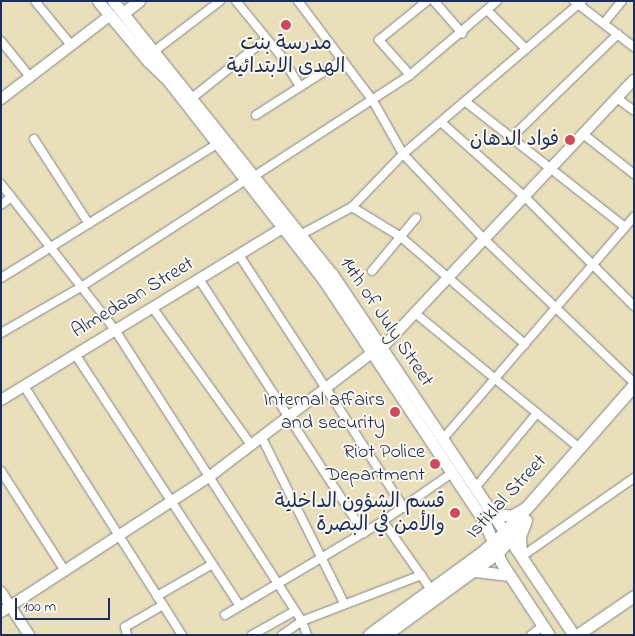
<!DOCTYPE html>
<html>
<head>
<meta charset="utf-8">
<style>
	body { margin:0 }
	#map { position:relative; width:635px; height:636px; overflow:hidden; background:#eadfbb; font-family:"Indie Flower","Playpen Sans Arabic",sans-serif }
	div>[style] { position:absolute }
	[style*='--x'] { left:calc(var(--x)*1px); top:calc(var(--y)*1px); width:calc(var(--w)*1px); rotate:calc(var(--a)*1deg) }
	.roads { filter:drop-shadow(0 0 1px #82878c) drop-shadow(0 0 1px #82878c) }
	.minor>* { height:8px; margin:-4px; padding:0 4px; transform-origin:4px; border-radius:4px; background:#fff }
	.tertiary>* { height:10px; margin:-5px; padding:0 5px; transform-origin:5px; border-radius:5px; background:#fff }
	.secondary>* { height:11px; margin:-5.5px; padding:0 5.5px; transform-origin:5.5px; border-radius:5.5px; background:#fff }
	.primary>* { height:12px; margin:-6px; padding:0 6px; transform-origin:6px; border-radius:6px; background:#fff }
	.dots>* { width:14px; height:14px; translate:-50% -50%; box-sizing:border-box; border:2px solid #fbf7ec; border-radius:50% }
	span { translate:-50% -50%; white-space:nowrap; text-align:center; line-height:1.15; -webkit-text-stroke:4px #fbf7ec; paint-order:stroke }
	.poi-label { font-size:20px; color:#1b2f5e }
	.right { translate:-100% -50%; text-align:right }
	.street-label { font-size:20px; color:#1b2f5e }
	.frame { position:absolute; inset:0; border:2px solid #1b2f5e; pointer-events:none }
	.scale { position:absolute; left:15px; top:598px; width:95px; height:22px; box-sizing:border-box; border:2px solid #1b2f5e; border-top:0; padding-left:6px; font-size:15px; line-height:18px; white-space:nowrap; color:#1b2f5e; -webkit-text-stroke:4px #fbf7ec; paint-order:stroke }
</style>
</head>
<body>
<div id="map">
	<div class="roads">
		<div class="minor">
			<div style="--x:35;--y:1;--w:57;--a:50.7"></div>
			<div style="--x:236;--y:1;--w:71;--a:50.7"></div>
			<div style="--x:281;--y:56;--w:36;--a:58"></div>
			<div style="--x:298;--y:1;--w:125;--a:53.1"></div>
			<div style="--x:373;--y:101;--w:61;--a:60.5"></div>
			<div style="--x:403;--y:154;--w:117;--a:46.4"></div>
			<div style="--x:484;--y:239;--w:208;--a:43.8"></div>
			<div style="--x:434;--y:1;--w:43;--a:48.8"></div>
			<div style="--x:574;--y:1;--w:76;--a:37.5"></div>
			<div style="--x:487;--y:10;--w:55;--a:45"></div>
			<div style="--x:604;--y:23;--w:28;--a:-51"></div>
			<div style="--x:1;--y:41;--w:46;--a:51.1"></div>
			<div style="--x:157;--y:49;--w:79;--a:-37.3"></div>
			<div style="--x:410;--y:75;--w:47;--a:-131.5"></div>
			<div style="--x:379;--y:40;--w:62;--a:-39.1"></div>
			<div style="--x:192;--y:98;--w:95;--a:-38.6"></div>
			<div style="--x:617;--y:98;--w:21;--a:37"></div>
			<div style="--x:466;--y:102;--w:202;--a:38.2"></div>
			<div style="--x:256;--y:115;--w:102;--a:-32.6"></div>
			<div style="--x:442;--y:123;--w:110;--a:41.7"></div>
			<div style="--x:524;--y:196;--w:156;--a:45"></div>
			<div style="--x:583;--y:134;--w:65;--a:38.1"></div>
			<div style="--x:511;--y:138;--w:149;--a:-44.2"></div>
			<div style="--x:34;--y:139;--w:101;--a:57.1"></div>
			<div style="--x:256;--y:175;--w:184;--a:-33"></div>
			<div style="--x:410;--y:75;--w:114;--a:-40.4"></div>
			<div style="--x:1;--y:184;--w:185;--a:52"></div>
			<div style="--x:115;--y:330;--w:346;--a:57.3"></div>
			<div style="--x:302;--y:621;--w:15;--a:70"></div>
			<div style="--x:1;--y:205;--w:13;--a:-39"></div>
			<div style="--x:352;--y:207;--w:57;--a:31.5"></div>
			<div style="--x:401;--y:237;--w:164;--a:40.8"></div>
			<div style="--x:302;--y:234;--w:57;--a:-28.4"></div>
			<div style="--x:352;--y:207;--w:74;--a:-46.1"></div>
			<div style="--x:403;--y:154;--w:235;--a:-40.5"></div>
			<div style="--x:239;--y:255;--w:302;--a:56.9"></div>
			<div style="--x:372;--y:271;--w:69;--a:-50.3"></div>
			<div style="--x:1;--y:278;--w:254;--a:-31.8"></div>
			<div style="--x:199;--y:279;--w:303;--a:57"></div>
			<div style="--x:152;--y:307;--w:171;--a:54.3"></div>
			<div style="--x:415;--y:313;--w:211;--a:39.4"></div>
			<div style="--x:1;--y:333;--w:92;--a:-29.9"></div>
			<div style="--x:81;--y:287;--w:197;--a:-33"></div>
			<div style="--x:75;--y:354;--w:301;--a:56.8"></div>
			<div style="--x:24;--y:386;--w:295;--a:57.6"></div>
			<div style="--x:262;--y:438;--w:184;--a:63.6"></div>
			<div style="--x:442;--y:440;--w:294;--a:-49.3"></div>
			<div style="--x:1;--y:471;--w:119;--a:57.4"></div>
			<div style="--x:475;--y:488;--w:97;--a:-50.4"></div>
			<div style="--x:383;--y:521;--w:85;--a:55"></div>
			<div style="--x:521;--y:557;--w:138;--a:-35"></div>
			<div style="--x:157;--y:596;--w:62;--a:-29.9"></div>
			<div style="--x:225;--y:615;--w:184;--a:-30.7"></div>
			<div style="--x:383;--y:521;--w:84;--a:-34.8"></div>
			<div style="--x:127;--y:635;--w:8;--a:-104"></div>
			<div style="--x:125;--y:627;--w:44;--a:-30.1"></div>
			<div style="--x:252;--y:635;--w:49;--a:-29.2"></div>
			<div style="--x:282;--y:635;--w:24;--a:-35"></div>
			<div style="--x:302;--y:621;--w:128;--a:-21.1"></div>
			<div style="--x:531;--y:635;--w:15;--a:-37"></div>
		</div>
		<div class="tertiary">
			<div style="--x:1;--y:99;--w:136;--a:-37.5"></div>
			<div style="--x:381;--y:349;--w:369;--a:-46.8"></div>
			<div style="--x:1;--y:400;--w:332;--a:-31.4"></div>
			<div style="--x:1;--y:592;--w:51;--a:56.9"></div>
			<div style="--x:1;--y:612;--w:248;--a:-33"></div>
			<div style="--x:209;--y:477;--w:206;--a:-37.3"></div>
		</div>
		<div class="secondary">
			<div style="--x:98;--y:1;--w:78;--a:50.2"></div>
			<div style="--x:148;--y:61;--w:29;--a:44"></div>
			<div style="--x:113;--y:1;--w:350;--a:51.3"></div>
			<div style="--x:332;--y:274;--w:435;--a:56.2"></div>
			<div style="--x:127;--y:10;--w:15;--a:-37"></div>
			<div style="--x:170;--y:83;--w:249;--a:52"></div>
			<div style="--x:323;--y:279;--w:293;--a:56.4"></div>
			<div style="--x:485;--y:523;--w:42;--a:67.7"></div>
			<div style="--x:501;--y:562;--w:87;--a:56.7"></div>
			<div style="--x:492;--y:513;--w:19;--a:9"></div>
			<div style="--x:511;--y:516;--w:16;--a:-30"></div>
			<div style="--x:521;--y:555;--w:19;--a:-93"></div>
			<div style="--x:520;--y:536;--w:17;--a:-69"></div>
			<div style="--x:475;--y:571;--w:34;--a:7"></div>
			<div style="--x:577;--y:635;--w:69;--a:-34.4"></div>
		</div>
		<div class="primary">
			<div style="--x:370;--y:635;--w:142;--a:-36.1"></div>
			<div style="--x:485;--y:551;--w:27;--a:-42"></div>
			<div style="--x:505;--y:533;--w:196;--a:-48.7"></div>
			<div style="--x:386;--y:635;--w:140;--a:-36.3"></div>
			<div style="--x:499;--y:552;--w:33;--a:-50"></div>
		</div>
	</div>
	<div class="dots">
		<div style="left:286px;top:25px;background:#d1495b"></div>
		<div style="left:570px;top:140px;background:#d1495b"></div>
		<div style="left:395px;top:412px;background:#d1495b"></div>
		<div style="left:435px;top:464px;background:#d1495b"></div>
		<div style="left:455px;top:513px;background:#d1495b"></div>
	</div>
	<div class="poi-label">
		<span style="left:286px;top:56px">مدرسة بنت<br>الهدى اﻻبتدائية</span>
		<span class="right" style="left:559px;top:140px">فواد الدهان</span>
		<span class="right" style="left:385px;top:412px">Internal affairs<br>and security</span>
		<span class="right" style="left:425px;top:464px">Riot Police<br>Department</span>
		<span class="right" style="left:445px;top:514px">قسم الشؤون الداخلية<br>والأمن في البصرة</span>
	</div>
	<div class="street-label">
		<span style="left:133px;top:298px;rotate:-31deg">Almedaan Street</span>
		<span style="left:386px;top:322px;rotate:56deg">14th of July Street</span>
		<span style="left:507px;top:497px;rotate:-47deg">Istiklal Street</span>
	</div>
	<div class="frame"></div>
	<div class="scale">100 m</div>
</div>
</body>
</html>
